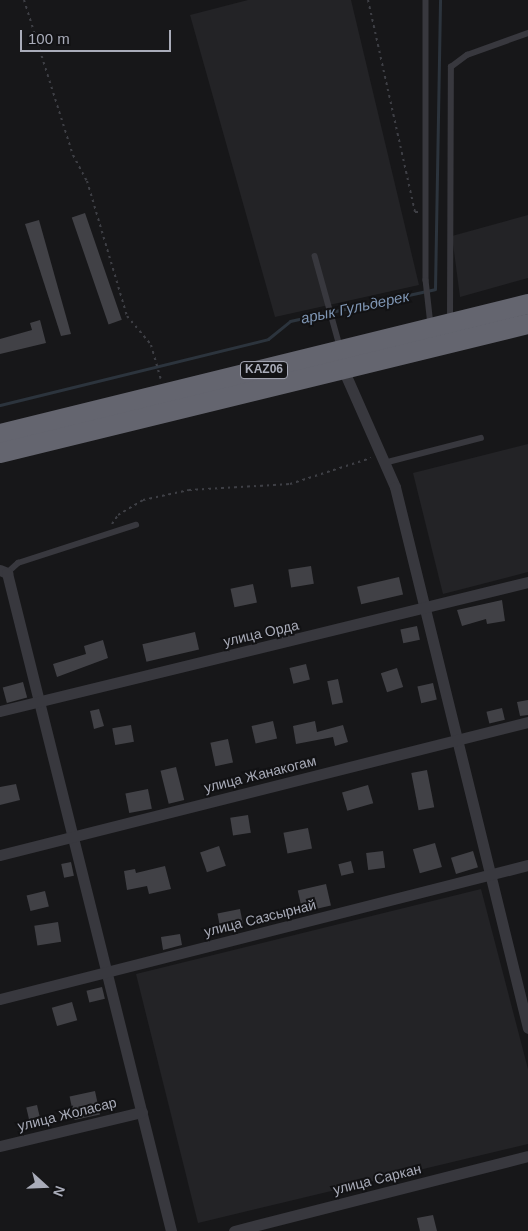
<!DOCTYPE html>
<html>
<head>
<meta charset="utf-8">
<style>
	body { margin:0 }
	#map { position:relative; width:528px; height:1231px; overflow:hidden; background:#171719; font-family:Helvetica,sans-serif }
	div>[style] { position:absolute }
	[style*='--x'] { left:calc(var(--x)*1px); top:calc(var(--y)*1px); width:calc(var(--w)*1px); rotate:calc(var(--a)*1deg) }
	.built>* { inset:0; background:#232326 }
	.stream>* { height:3px; margin:-1.5px; padding:0 1.5px; transform-origin:1.5px; border-radius:1.5px; background:#2c343d }
	.building>* { inset:0; background:#414146; transform-origin:0 0 }
	.path>* { height:2px; margin-top:-1px; transform-origin:0; background:repeating-linear-gradient(90deg,#3e3f45 0 2.5px,transparent 0 6.5px) }
	.lane>* { height:5.5px; margin:-2.75px; padding:0 2.75px; transform-origin:2.75px; border-radius:2.75px; background:#38383e }
	.street>* { height:11px; margin:-5.5px; padding:0 5.5px; transform-origin:5.5px; border-radius:5.5px; background:#38383e }
	.highway>* { height:20px; margin:-10px; padding:0 10px; transform-origin:10px; border-radius:10px; background:#64656f }
	span { translate:-50% -50%; white-space:nowrap; text-align:center; line-height:1.15; -webkit-text-stroke:4px #121214; paint-order:stroke }
	.shield-label span { padding:1px 4px; background:#121214; border:1px solid; border-radius:4px; -webkit-text-stroke-width:0 }
	.shield-label { font-size:12px; color:#a9acb9; font-weight:700 }
	.street-label { font-size:14px; color:#a9acb9 }
	.water-label { font-size:15px; color:#7f96b4; font-style:italic }
	.north { position:absolute; left:20px; top:1161px; width:50px; height:50px; -webkit-text-stroke:4px #121214; paint-order:stroke; rotate:110deg; font-size:14px; font-weight:700; line-height:20px; text-align:center; color:#a9acb9 }
	.north::after { content:''; display:block; margin:auto; width:18px; height:22px; background:#a9acb9; clip-path:polygon(50% 0,100% 100%,50% 72%,0 100%) }
	.scale { position:absolute; left:20px; top:30px; width:151px; height:22px; box-sizing:border-box; border:2px solid #a9acb9; border-top:0; padding-left:6px; font-size:15px; line-height:18px; white-space:nowrap; color:#a9acb9; -webkit-text-stroke:4px #121214; paint-order:stroke }
</style>
</head>
<body>
<div id="map">
	<div class="built">
		<div style="clip-path:polygon(248px 0,351px 0,419px 285px,275px 317px,190px 15px)"></div>
		<div style="clip-path:polygon(528px 215px,528px 278px,460px 297px,452px 236px)"></div>
		<div style="clip-path:polygon(528px 444px,528px 572px,443px 594px,413px 473px)"></div>
		<div style="clip-path:polygon(481px 889px,528px 1069px,528px 1144px,198px 1223px,136px 974px)"></div>
	</div>
	<div class="stream">
		<div style="--x:0;--y:405;--w:276;--a:-13.8"></div>
		<div style="--x:268;--y:339;--w:28;--a:-39"></div>
		<div style="--x:290;--y:321;--w:148;--a:-12.4"></div>
		<div style="--x:435;--y:289;--w:289;--a:-89"></div>
	</div>
	<div class="building">
		<div style="left:85px;top:213px;width:113px;height:14px;rotate:71deg"></div>
		<div style="clip-path:polygon(39px 220px,71px 334px,61px 336px,25px 224px)"></div>
		<div style="clip-path:polygon(40px 320px,46px 343px,0 354px,0 339px,32px 330px,30px 323px)"></div>
		<div style="left:311px;top:566px;width:18px;height:23px;rotate:81deg"></div>
		<div style="left:399px;top:577px;width:18px;height:43px;rotate:77deg"></div>
		<div style="left:253px;top:584px;width:19px;height:23px;rotate:78deg"></div>
		<div style="clip-path:polygon(502px 600px,505px 621px,487px 624px,486px 619px,462px 626px,457px 610px)"></div>
		<div style="left:417px;top:626px;width:14px;height:17px;rotate:78deg"></div>
		<div style="left:195px;top:632px;width:18px;height:54px;rotate:77deg"></div>
		<div style="clip-path:polygon(103px 640px,108px 658px,57px 677px,53px 664px,86px 654px,84px 646px)"></div>
		<div style="left:306px;top:664px;width:16px;height:17px;rotate:76deg"></div>
		<div style="left:397px;top:668px;width:20px;height:17px;rotate:72deg"></div>
		<div style="left:338px;top:679px;width:24px;height:11px;rotate:78deg"></div>
		<div style="left:23px;top:682px;width:16px;height:21px;rotate:75deg"></div>
		<div style="left:433px;top:683px;width:17px;height:16px;rotate:77deg"></div>
		<div style="clip-path:polygon(528px 700px,528px 715px,520px 716px,517px 702px)"></div>
		<div style="left:502px;top:708px;width:12px;height:16px;rotate:76deg"></div>
		<div style="clip-path:polygon(99px 709px,104px 726px,94px 729px,90px 711px)"></div>
		<div style="left:273px;top:721px;width:18px;height:22px;rotate:77deg"></div>
		<div style="clip-path:polygon(315px 721px,317px 732px,343px 725px,348px 742px,335px 746px,333px 737px,296px 744px,293px 726px)"></div>
		<div style="left:131px;top:725px;width:17px;height:19px;rotate:80deg"></div>
		<div style="left:228px;top:739px;width:24px;height:18px;rotate:78deg"></div>
		<div style="left:176px;top:767px;width:34px;height:16px;rotate:76deg"></div>
		<div style="left:427px;top:770px;width:38px;height:16px;rotate:79deg"></div>
		<div style="clip-path:polygon(16px 784px,20px 800px,0 805px,0 787px)"></div>
		<div style="left:368px;top:785px;width:19px;height:27px;rotate:74deg"></div>
		<div style="left:148px;top:789px;width:20px;height:23px;rotate:79deg"></div>
		<div style="left:248px;top:815px;width:18px;height:18px;rotate:81deg"></div>
		<div style="left:308px;top:828px;width:21px;height:25px;rotate:79deg"></div>
		<div style="left:435px;top:843px;width:25px;height:23px;rotate:74deg"></div>
		<div style="left:219px;top:846px;width:21px;height:20px;rotate:71deg"></div>
		<div style="left:383px;top:851px;width:17px;height:17px;rotate:83deg"></div>
		<div style="left:473px;top:851px;width:17px;height:23px;rotate:73deg"></div>
		<div style="left:351px;top:861px;width:12px;height:13px;rotate:76deg"></div>
		<div style="left:71px;top:862px;width:14px;height:10px;rotate:78deg"></div>
		<div style="clip-path:polygon(165px 866px,171px 889px,149px 894px,147px 886px,127px 890px,124px 871px,135px 869px,136px 873px)"></div>
		<div style="left:326px;top:884px;width:22px;height:29px;rotate:77deg"></div>
		<div style="left:45px;top:891px;width:16px;height:19px;rotate:76deg"></div>
		<div style="left:240px;top:909px;width:16px;height:23px;rotate:79deg"></div>
		<div style="left:58px;top:922px;width:20px;height:24px;rotate:81deg"></div>
		<div style="clip-path:polygon(180px 934px,182px 945px,163px 950px,161px 937px)"></div>
		<div style="left:102px;top:987px;width:12px;height:16px;rotate:76deg"></div>
		<div style="left:72px;top:1002px;width:19px;height:21px;rotate:74deg"></div>
		<div style="left:95px;top:1091px;width:24px;height:26px;rotate:78deg"></div>
		<div style="left:37px;top:1105px;width:17px;height:11px;rotate:77deg"></div>
		<div style="clip-path:polygon(433px 1215px,437px 1231px,420px 1231px,417px 1218px)"></div>
	</div>
	<div class="path">
		<div style="--x:24;--y:0;--w:163;--a:72.5"></div>
		<div style="--x:73;--y:155;--w:30;--a:62"></div>
		<div style="--x:87;--y:181;--w:141;--a:73.5"></div>
		<div style="--x:127;--y:316;--w:38;--a:50"></div>
		<div style="--x:151;--y:345;--w:35;--a:74"></div>
		<div style="--x:368;--y:0;--w:217;--a:77.5"></div>
		<div style="--x:415;--y:212;--w:4;--a:0"></div>
		<div style="--x:112;--y:524;--w:11;--a:-56"></div>
		<div style="--x:118;--y:515;--w:29;--a:-31"></div>
		<div style="--x:143;--y:500;--w:47;--a:-12.3"></div>
		<div style="--x:189;--y:490;--w:101;--a:-3.4"></div>
		<div style="--x:290;--y:484;--w:85;--a:-17.8"></div>
	</div>
	<div class="lane">
		<div style="--x:426;--y:0;--w:280;--a:90"></div>
		<div style="--x:426;--y:280;--w:45;--a:83.7"></div>
		<div style="--x:315;--y:256;--w:93;--a:74.5"></div>
		<div style="--x:450;--y:320;--w:253;--a:-89.8"></div>
		<div style="--x:451;--y:67;--w:20;--a:-37"></div>
		<div style="--x:467;--y:55;--w:65;--a:-19.8"></div>
		<div style="--x:384;--y:463;--w:100;--a:-14.5"></div>
		<div style="--x:7;--y:573;--w:15;--a:-42"></div>
		<div style="--x:18;--y:563;--w:124;--a:-17.9"></div>
	</div>
	<div class="street">
		<div style="--x:343;--y:369;--w:129;--a:66.2"></div>
		<div style="--x:395;--y:487;--w:557;--a:76.19"></div>
		<div style="--x:0;--y:570;--w:8;--a:23"></div>
		<div style="--x:7;--y:573;--w:678;--a:76"></div>
		<div style="--x:0;--y:711;--w:544;--a:-13.73"></div>
		<div style="--x:0;--y:855;--w:544;--a:-14.14"></div>
		<div style="--x:0;--y:999;--w:545;--a:-14.24"></div>
		<div style="--x:0;--y:1146;--w:146;--a:-13.5"></div>
		<div style="--x:234;--y:1231;--w:303;--a:-14.3"></div>
	</div>
	<div class="highway">
		<div style="--x:0;--y:434;--w:544;--a:-13.83"></div>
		<div style="--x:0;--y:453;--w:544;--a:-13.73"></div>
	</div>
	<div class="shield-label">
		<span style="left:264px;top:370px">KАZ06</span>
	</div>
	<div class="street-label">
		<span style="left:261px;top:633px;rotate:-13deg">улица Орда</span>
		<span style="left:260px;top:774px;rotate:-14deg">улица Жанакогам</span>
		<span style="left:260px;top:918px;rotate:-14deg">улица Сазсырнай</span>
		<span style="left:67px;top:1114px;rotate:-14deg">улица Жоласар</span>
		<span style="left:377px;top:1179px;rotate:-14deg">улица Саркан</span>
	</div>
	<div class="water-label">
		<span style="left:355px;top:307px;rotate:-12deg">арык Гульдерек</span>
	</div>
	<div class="north">N</div>
	<div class="scale">100 m</div>
</div>
</body>
</html>
